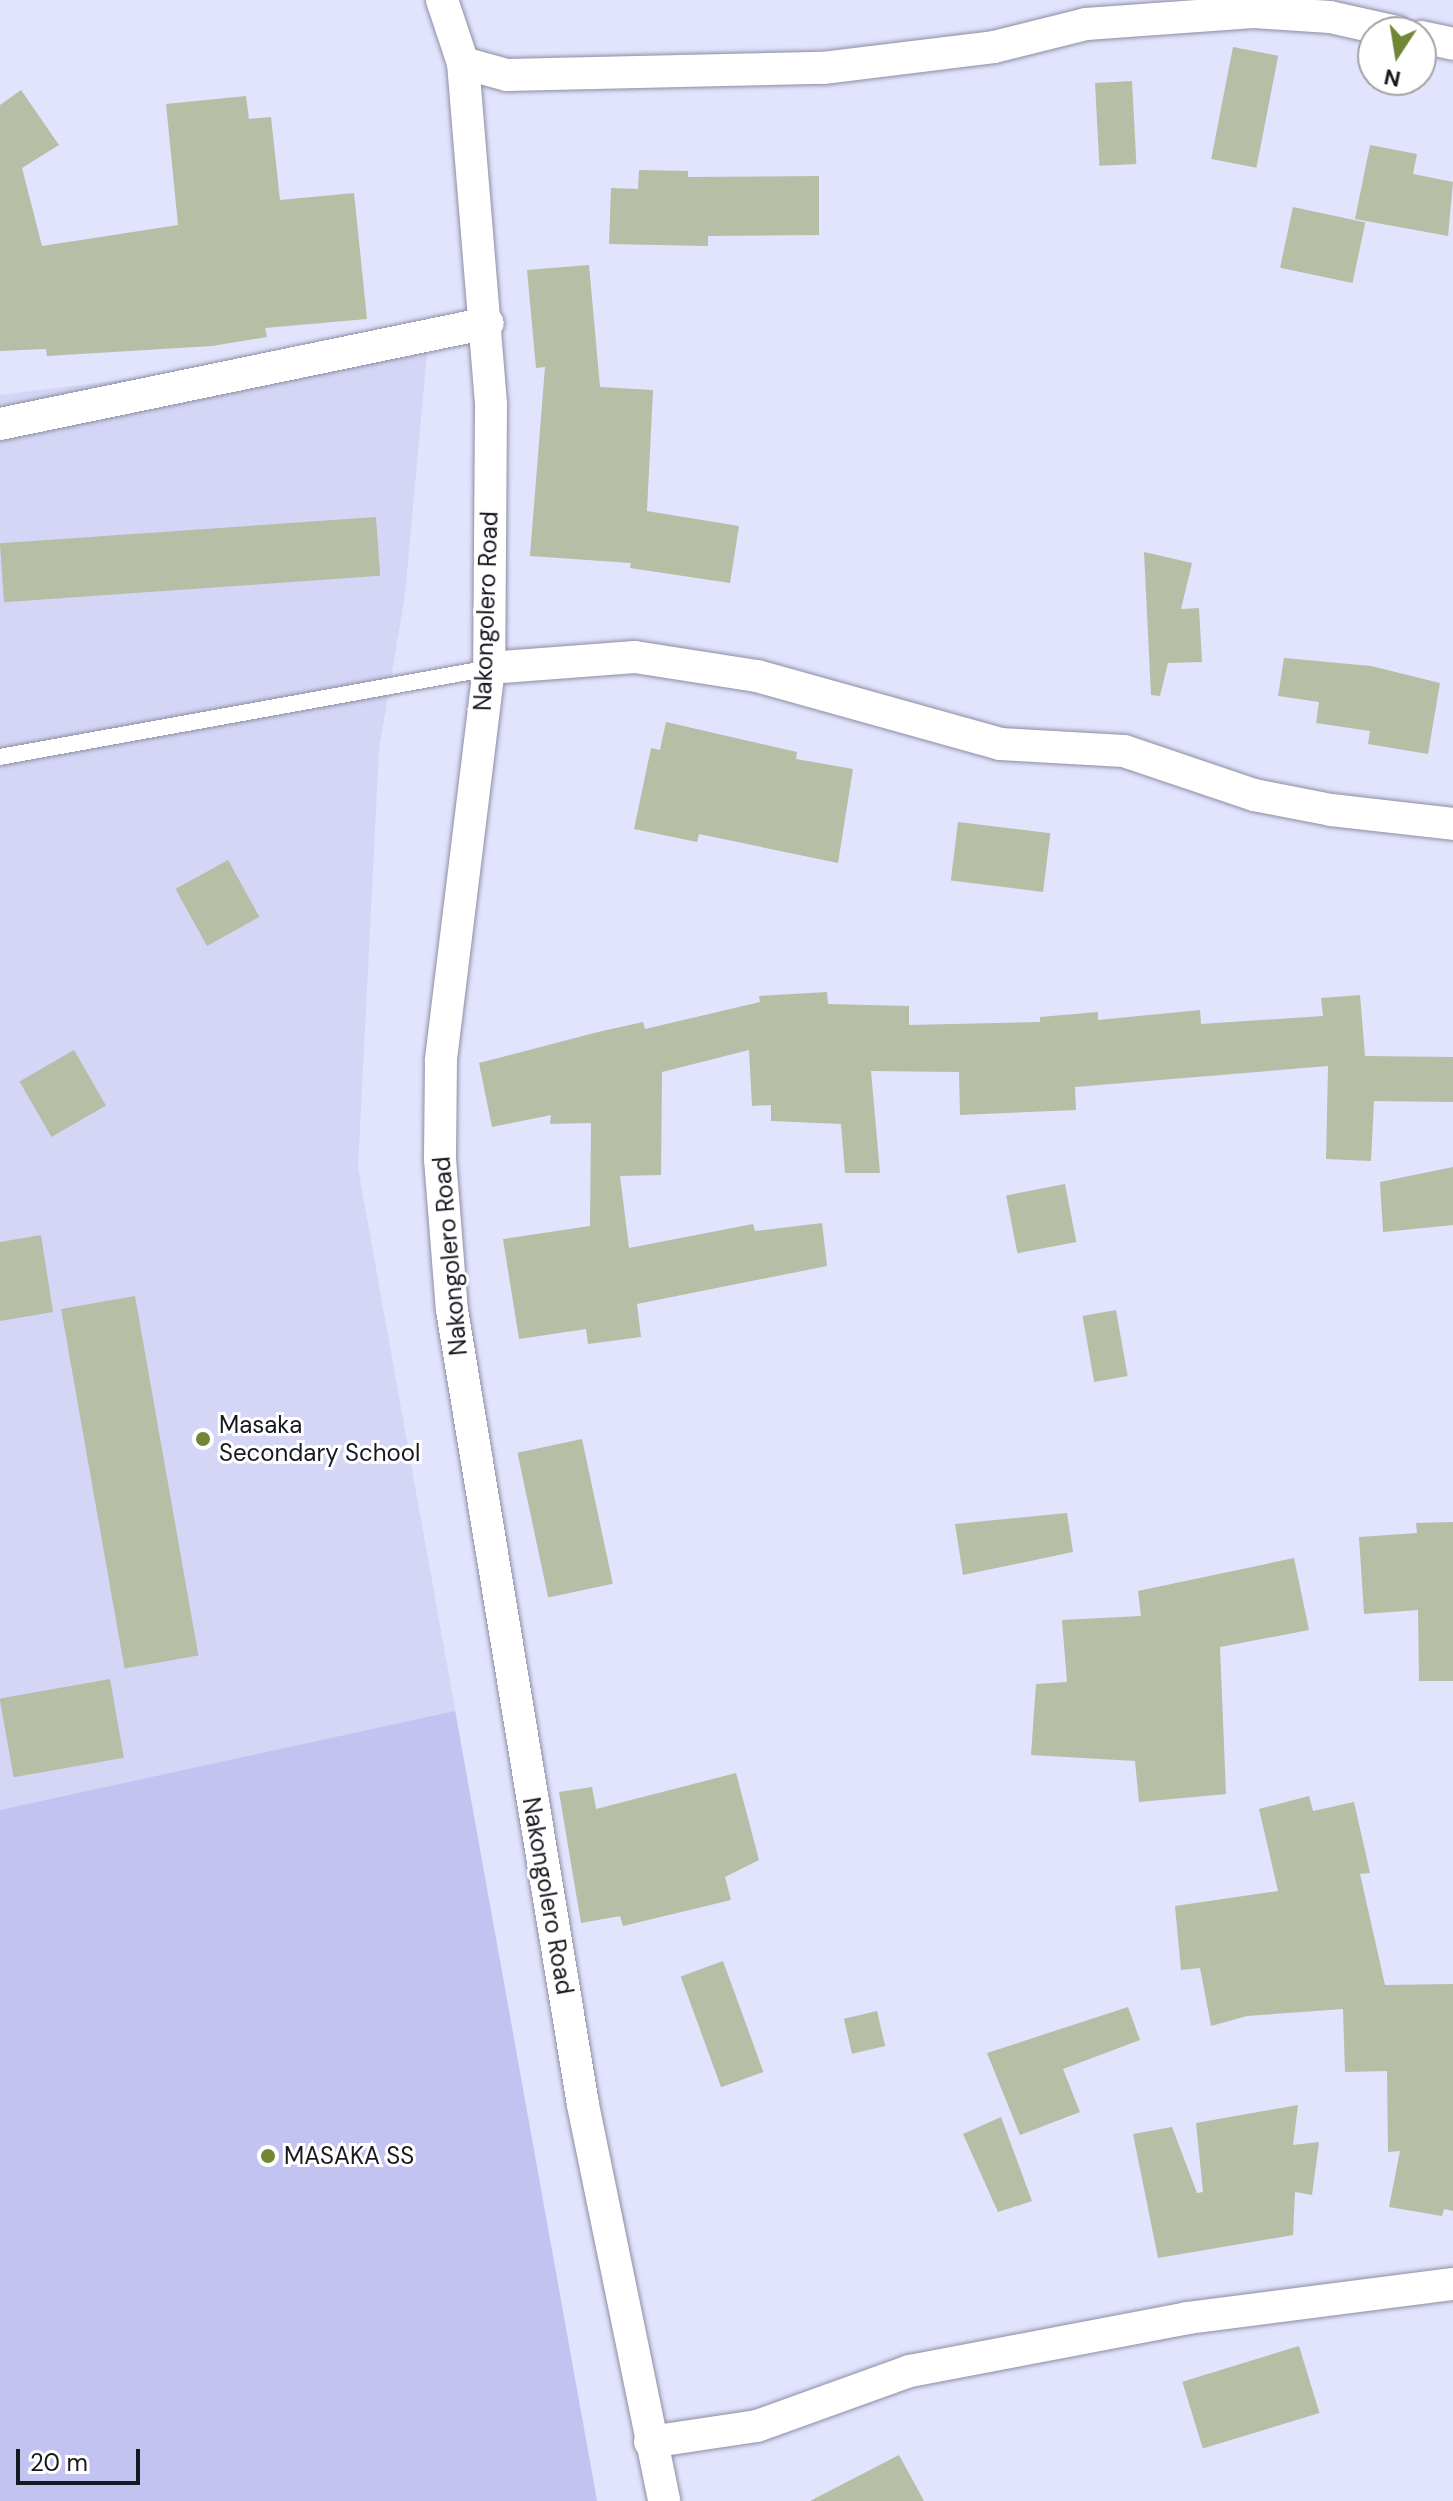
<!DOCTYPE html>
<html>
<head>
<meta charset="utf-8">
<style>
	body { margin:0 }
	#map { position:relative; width:1453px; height:2501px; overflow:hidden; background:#e2e3fc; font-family:"DM Sans",sans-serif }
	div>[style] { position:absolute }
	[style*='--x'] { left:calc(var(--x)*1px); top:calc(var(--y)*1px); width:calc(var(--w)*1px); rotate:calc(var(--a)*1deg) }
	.built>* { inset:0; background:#d5d6f6 }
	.green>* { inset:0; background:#c2c3f0 }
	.building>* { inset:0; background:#b6bea6; transform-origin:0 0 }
	.roads { filter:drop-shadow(0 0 2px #8c8ea4) drop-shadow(0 0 2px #8c8ea4) }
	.lane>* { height:16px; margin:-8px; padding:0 8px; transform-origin:8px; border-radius:8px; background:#fff }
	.street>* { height:32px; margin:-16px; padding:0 16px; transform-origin:16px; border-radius:16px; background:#fff }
	.dots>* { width:22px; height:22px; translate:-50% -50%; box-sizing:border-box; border:4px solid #fff; border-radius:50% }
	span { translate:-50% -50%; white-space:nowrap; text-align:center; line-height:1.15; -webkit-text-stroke:6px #fff; paint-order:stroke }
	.street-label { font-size:24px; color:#181820 }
	.poi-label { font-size:24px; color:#181820 }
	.left { translate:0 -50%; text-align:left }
	.north { position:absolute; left:1357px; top:16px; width:80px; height:80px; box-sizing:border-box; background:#fff; border:2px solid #a3a3a6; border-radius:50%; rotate:192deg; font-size:22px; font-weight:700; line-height:32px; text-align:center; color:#181820 }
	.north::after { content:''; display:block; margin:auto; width:28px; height:36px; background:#718637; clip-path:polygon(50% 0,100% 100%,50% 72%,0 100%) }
	.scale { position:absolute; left:16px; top:2449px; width:124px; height:36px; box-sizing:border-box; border:4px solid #181820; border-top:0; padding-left:10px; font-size:24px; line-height:28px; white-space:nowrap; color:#181820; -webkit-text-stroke:6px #fff; paint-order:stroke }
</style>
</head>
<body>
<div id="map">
	<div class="built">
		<div style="clip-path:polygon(428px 342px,405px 595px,379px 750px,358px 1168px,597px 2501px,0 2501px,0 395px)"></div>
	</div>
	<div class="green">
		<div style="clip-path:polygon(455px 1711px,597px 2501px,0 2501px,0 1810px)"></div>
	</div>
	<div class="building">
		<div style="left:1233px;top:47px;width:46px;height:114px;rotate:11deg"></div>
		<div style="left:1132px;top:81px;width:83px;height:37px;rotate:87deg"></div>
		<div style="clip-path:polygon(21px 90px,59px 145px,22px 168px,42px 246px,178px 225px,166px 104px,246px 96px,249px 119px,271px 117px,280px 200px,354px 193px,367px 319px,265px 328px,267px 337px,212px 346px,47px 356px,46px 349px,0 351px,0 105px)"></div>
		<div style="clip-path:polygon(1370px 145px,1417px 154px,1413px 174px,1453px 182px,1448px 236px,1355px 219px)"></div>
		<div style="clip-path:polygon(639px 170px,688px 171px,688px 177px,819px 176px,819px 235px,708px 236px,708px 246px,609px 244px,611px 188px,638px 189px)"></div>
		<div style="left:1293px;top:207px;width:74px;height:62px;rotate:12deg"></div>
		<div style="clip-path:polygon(589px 265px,600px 387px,653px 390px,647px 511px,739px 526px,730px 583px,630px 568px,631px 563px,530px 556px,545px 367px,536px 368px,527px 270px)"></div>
		<div style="left:376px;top:517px;width:59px;height:377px;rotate:86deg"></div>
		<div style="clip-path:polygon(1144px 552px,1192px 563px,1181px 609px,1199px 608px,1202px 662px,1168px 663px,1160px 696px,1151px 695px)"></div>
		<div style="clip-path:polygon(1284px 658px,1371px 666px,1440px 683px,1428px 754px,1368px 744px,1370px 731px,1316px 723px,1319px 702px,1278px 696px)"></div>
		<div style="clip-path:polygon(666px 722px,797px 752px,796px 759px,853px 769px,838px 863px,699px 834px,697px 842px,634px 829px,651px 748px,660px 750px)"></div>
		<div style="left:958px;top:822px;width:93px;height:59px;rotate:7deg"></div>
		<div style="left:228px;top:860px;width:65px;height:60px;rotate:61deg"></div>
		<div style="clip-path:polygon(827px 992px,828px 1004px,909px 1006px,909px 1025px,1040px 1022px,1040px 1017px,1098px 1012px,1098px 1020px,1200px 1010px,1201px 1024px,1323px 1016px,1321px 998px,1360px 995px,1365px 1056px,1453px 1057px,1453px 1102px,1374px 1101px,1371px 1161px,1326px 1159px,1328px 1066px,1075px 1087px,1076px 1110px,960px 1115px,959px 1072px,871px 1071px,880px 1173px,845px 1173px,841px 1124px,771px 1121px,771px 1105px,752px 1106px,749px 1050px,662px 1072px,661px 1175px,620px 1176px,629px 1248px,753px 1224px,755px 1231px,822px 1223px,827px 1266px,637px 1304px,641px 1337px,588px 1344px,586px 1329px,519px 1339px,503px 1239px,590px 1226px,591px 1123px,550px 1124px,551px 1115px,492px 1127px,479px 1063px,598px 1032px,643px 1022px,645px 1029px,760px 1002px,759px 996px)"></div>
		<div style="left:74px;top:1050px;width:64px;height:63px;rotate:60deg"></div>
		<div style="clip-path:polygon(1453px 1167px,1453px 1225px,1383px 1232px,1380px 1182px)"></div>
		<div style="left:1065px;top:1184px;width:59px;height:60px;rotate:79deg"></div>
		<div style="clip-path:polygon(41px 1235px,53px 1312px,0 1321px,0 1242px)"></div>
		<div style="left:135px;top:1296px;width:365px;height:75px;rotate:80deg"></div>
		<div style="left:1116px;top:1310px;width:67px;height:34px;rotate:80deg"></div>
		<div style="left:582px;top:1439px;width:148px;height:66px;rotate:78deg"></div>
		<div style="clip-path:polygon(1067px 1513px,1073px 1552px,963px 1575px,955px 1524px)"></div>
		<div style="clip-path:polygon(1453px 1522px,1453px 1681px,1419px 1681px,1418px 1610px,1364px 1614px,1359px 1537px,1417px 1533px,1416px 1523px)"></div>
		<div style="clip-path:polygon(1294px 1558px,1309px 1630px,1220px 1647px,1226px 1794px,1139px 1802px,1135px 1761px,1031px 1755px,1036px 1684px,1067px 1682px,1062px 1620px,1141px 1616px,1138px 1591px)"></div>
		<div style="left:110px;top:1679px;width:80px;height:112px;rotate:80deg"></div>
		<div style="clip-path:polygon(736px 1773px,759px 1860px,725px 1877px,731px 1900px,623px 1926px,620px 1916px,581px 1923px,559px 1792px,592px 1787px,596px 1809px)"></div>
		<div style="clip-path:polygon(1309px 1796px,1313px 1811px,1354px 1802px,1370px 1873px,1360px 1874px,1385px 1985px,1453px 1984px,1453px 2211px,1444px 2209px,1442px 2216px,1389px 2207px,1400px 2151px,1388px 2152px,1387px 2071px,1345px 2072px,1343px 2009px,1247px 2016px,1211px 2026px,1200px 1968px,1181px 1970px,1175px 1906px,1278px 1891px,1259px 1809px)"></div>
		<div style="left:723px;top:1961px;width:118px;height:45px;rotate:70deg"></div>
		<div style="clip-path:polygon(1128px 2007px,1140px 2040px,1063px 2069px,1080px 2112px,1020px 2135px,987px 2053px)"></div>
		<div style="left:877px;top:2011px;width:36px;height:34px;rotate:77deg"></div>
		<div style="clip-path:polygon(1298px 2105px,1293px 2145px,1319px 2142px,1312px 2195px,1295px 2192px,1293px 2235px,1158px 2258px,1133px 2134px,1172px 2127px,1197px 2193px,1203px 2192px,1196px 2123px)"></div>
		<div style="clip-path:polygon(1001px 2117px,1032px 2201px,998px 2212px,963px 2134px)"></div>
		<div style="left:1299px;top:2346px;width:70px;height:122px;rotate:73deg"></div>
		<div style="clip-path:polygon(899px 2455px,924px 2501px,810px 2501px)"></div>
	</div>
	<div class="roads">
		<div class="lane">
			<div style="--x:0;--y:757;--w:497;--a:-10.3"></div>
		</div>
		<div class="street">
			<div style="--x:442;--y:0;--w:66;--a:71.6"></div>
			<div style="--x:463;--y:63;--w:343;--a:85.3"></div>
			<div style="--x:491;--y:405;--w:263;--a:90.4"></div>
			<div style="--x:489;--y:668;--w:396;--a:97"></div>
			<div style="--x:441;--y:1061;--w:98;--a:90.6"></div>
			<div style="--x:440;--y:1159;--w:151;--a:85.5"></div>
			<div style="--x:452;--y:1310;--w:806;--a:80.64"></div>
			<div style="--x:583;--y:2105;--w:404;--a:78.4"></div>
			<div style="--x:1421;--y:37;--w:33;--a:12"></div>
			<div style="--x:463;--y:63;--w:46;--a:15.3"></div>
			<div style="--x:507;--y:75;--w:316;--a:-1.3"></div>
			<div style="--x:823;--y:68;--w:172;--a:-7"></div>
			<div style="--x:994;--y:47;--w:95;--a:-14"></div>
			<div style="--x:1086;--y:24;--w:168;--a:-4.1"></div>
			<div style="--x:1254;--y:12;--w:76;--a:3.8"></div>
			<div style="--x:1330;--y:17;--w:69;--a:12.6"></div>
			<div style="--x:0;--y:424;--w:498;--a:-11.7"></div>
			<div style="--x:489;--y:668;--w:146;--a:-4.3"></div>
			<div style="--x:635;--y:657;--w:123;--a:8.9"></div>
			<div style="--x:757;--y:676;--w:252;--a:15.6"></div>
			<div style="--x:1000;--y:744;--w:124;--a:3.2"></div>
			<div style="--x:1124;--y:751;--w:137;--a:18.7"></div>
			<div style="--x:1254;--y:795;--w:78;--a:11"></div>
			<div style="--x:1331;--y:810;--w:123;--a:6.5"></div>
			<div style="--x:650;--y:2442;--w:108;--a:-8.5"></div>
			<div style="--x:757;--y:2426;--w:163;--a:-19.8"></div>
			<div style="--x:910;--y:2371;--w:282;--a:-10.8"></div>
			<div style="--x:1187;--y:2318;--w:268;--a:-7.3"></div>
		</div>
	</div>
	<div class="dots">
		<div style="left:203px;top:1439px;background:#718637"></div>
		<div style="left:268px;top:2156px;background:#718637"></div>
	</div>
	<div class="street-label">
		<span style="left:486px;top:611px;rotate:-88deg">Nakongolero Road</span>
		<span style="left:450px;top:1256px;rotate:-95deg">Nakongolero Road</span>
		<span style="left:548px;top:1896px;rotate:80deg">Nakongolero Road</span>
	</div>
	<div class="poi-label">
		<span class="left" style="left:219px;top:1439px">Masaka<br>Secondary School</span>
		<span class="left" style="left:284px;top:2156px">MASAKA SS</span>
	</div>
	<div class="north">N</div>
	<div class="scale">20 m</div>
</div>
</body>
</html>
